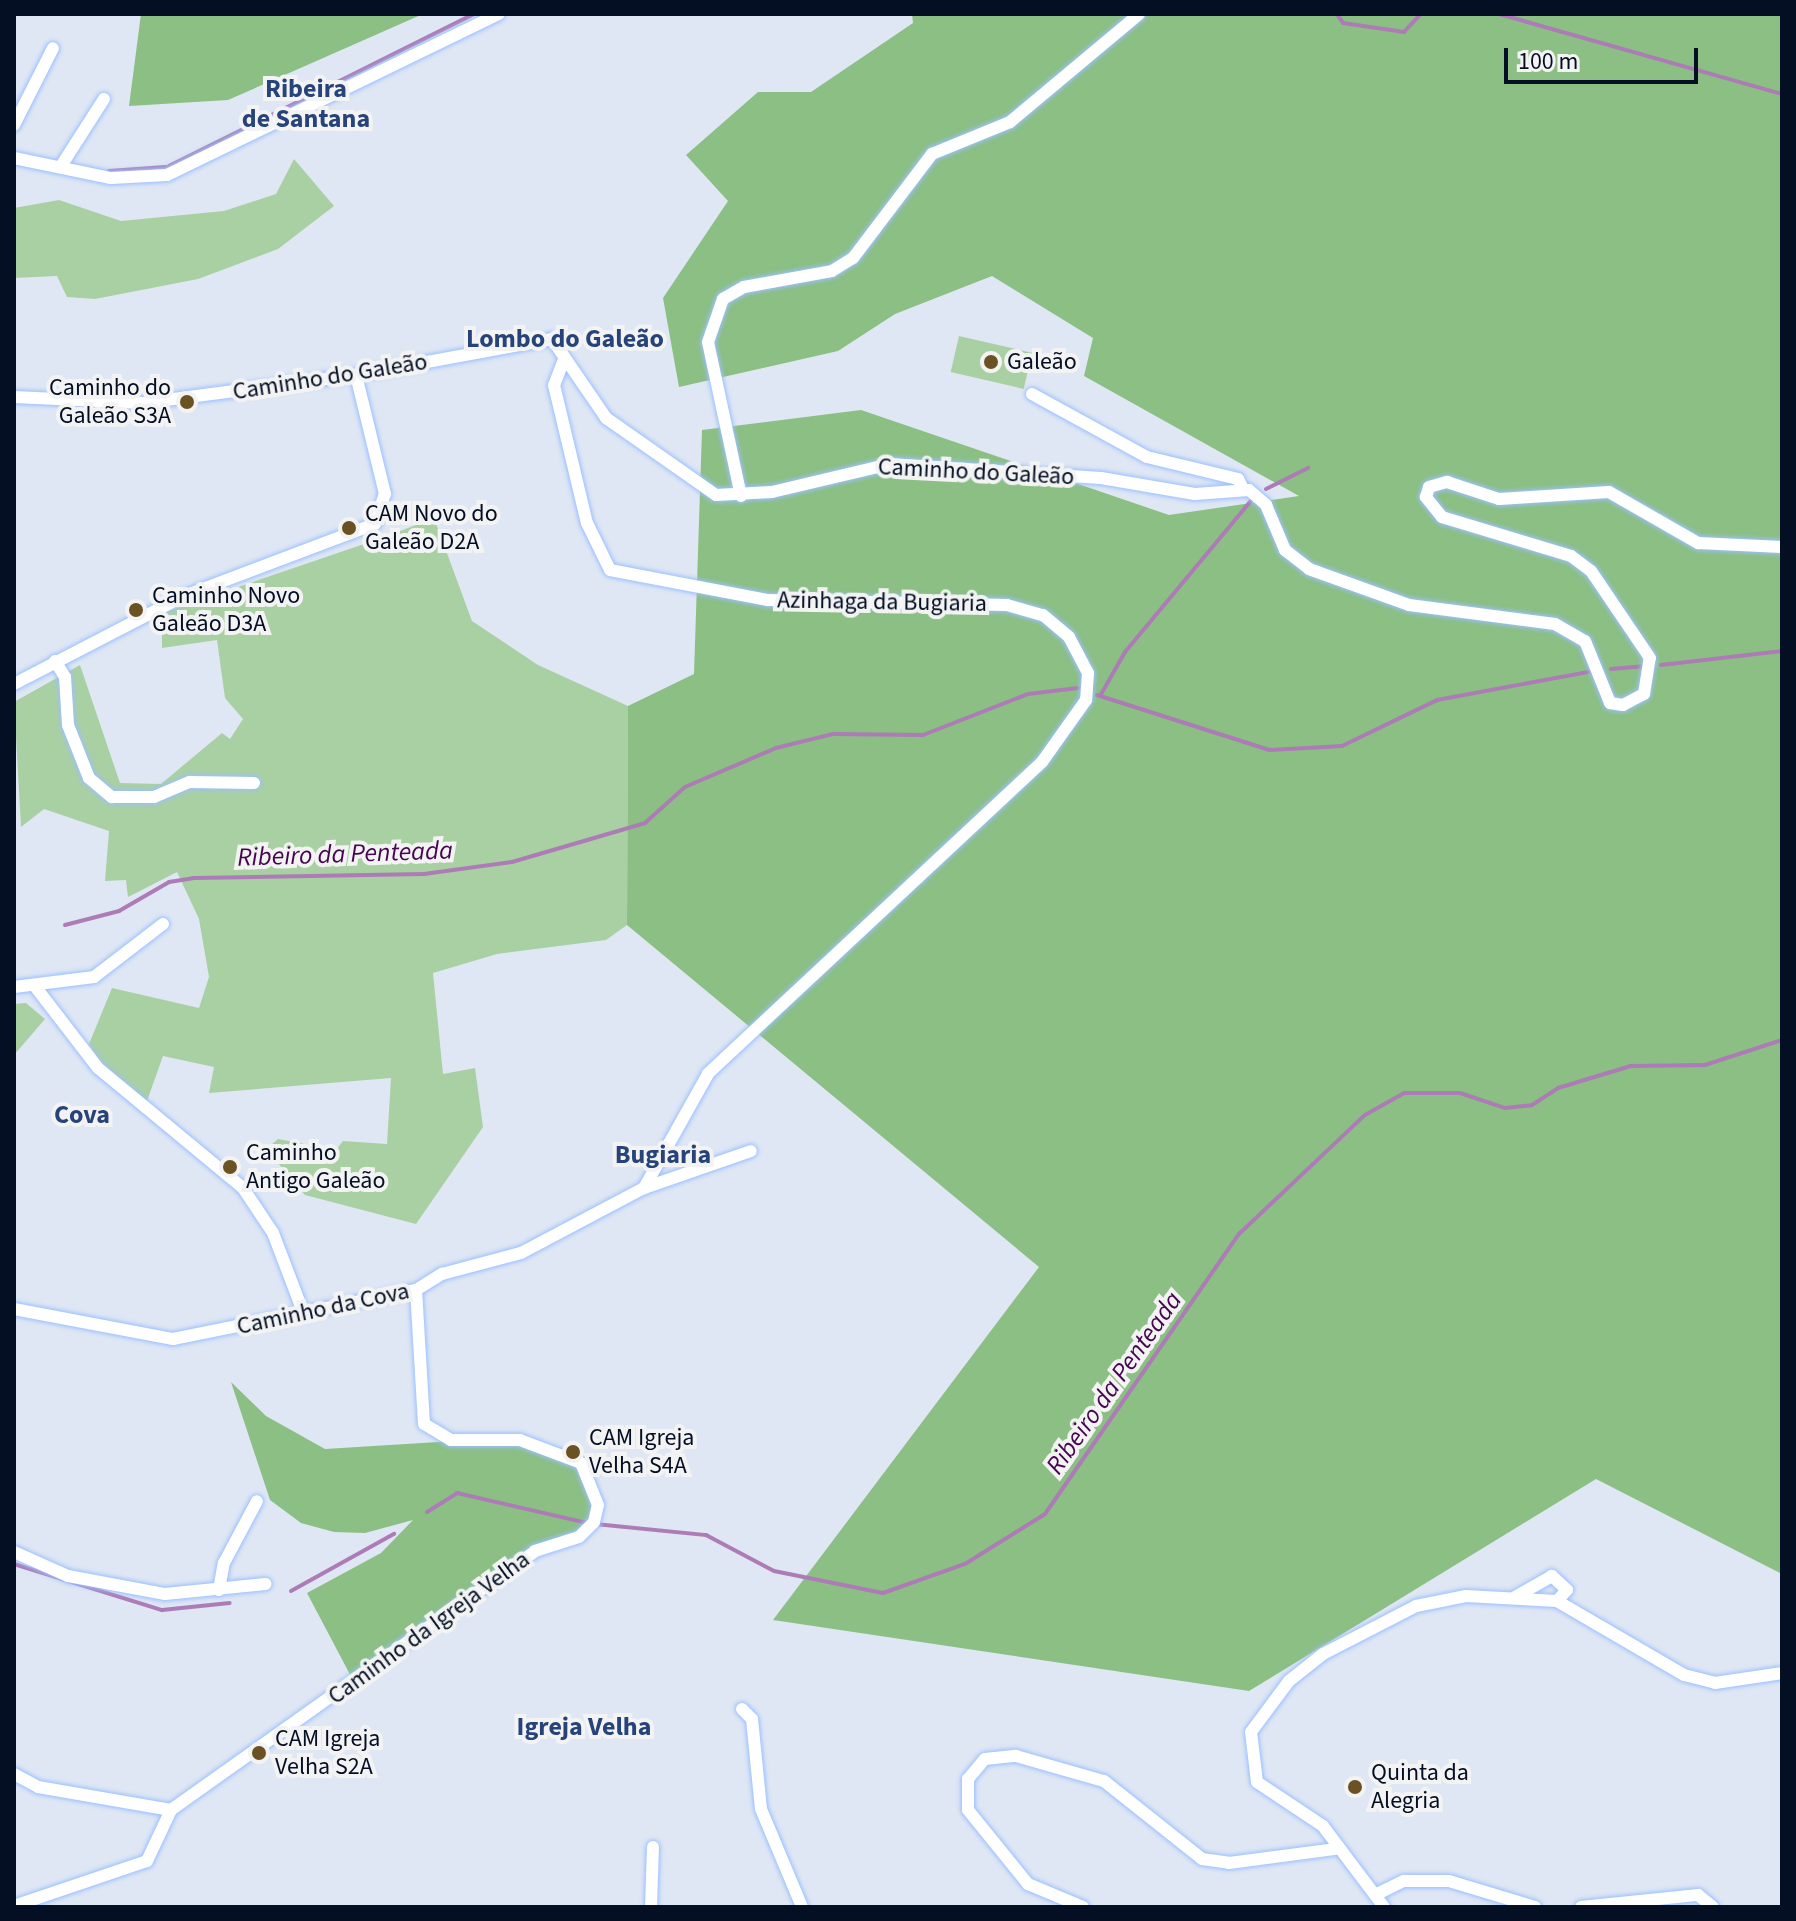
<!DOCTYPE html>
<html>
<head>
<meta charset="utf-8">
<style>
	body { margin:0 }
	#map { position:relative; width:1796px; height:1921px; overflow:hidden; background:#dfe7f4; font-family:"Source Sans 3",sans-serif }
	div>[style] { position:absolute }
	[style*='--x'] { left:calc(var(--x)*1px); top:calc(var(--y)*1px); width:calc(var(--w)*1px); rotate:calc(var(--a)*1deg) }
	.green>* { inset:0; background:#a9d0a3; transform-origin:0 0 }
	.forest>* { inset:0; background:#8bbf83 }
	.stream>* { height:4px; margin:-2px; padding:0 2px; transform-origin:2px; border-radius:2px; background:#ad7cb6 }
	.roads { filter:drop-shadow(0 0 2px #9cc0fe) drop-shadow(0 0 2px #9cc0fe) }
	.minor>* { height:12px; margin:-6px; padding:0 6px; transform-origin:6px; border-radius:6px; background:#fff }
	.dots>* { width:22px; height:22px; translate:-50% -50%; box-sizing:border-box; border:4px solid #f3f3f3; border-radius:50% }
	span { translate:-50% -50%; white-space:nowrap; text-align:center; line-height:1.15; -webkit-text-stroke:8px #f3f3f3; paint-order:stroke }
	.poi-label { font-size:24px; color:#040f24 }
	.left { translate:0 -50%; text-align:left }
	.right { translate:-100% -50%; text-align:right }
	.street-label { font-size:24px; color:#040f24 }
	.neighbourhood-label { font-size:26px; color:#27447a; font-weight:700 }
	.water-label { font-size:26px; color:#450550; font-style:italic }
	.frame { position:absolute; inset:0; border:16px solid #040f24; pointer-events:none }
	.scale { position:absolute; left:1504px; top:48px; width:194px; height:36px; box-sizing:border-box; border:4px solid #040f24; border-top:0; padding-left:10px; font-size:24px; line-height:28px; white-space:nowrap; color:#040f24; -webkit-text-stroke:6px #f3f3f3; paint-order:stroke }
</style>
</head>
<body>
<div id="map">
	<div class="green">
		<div style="clip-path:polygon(294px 159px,334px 206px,278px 249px,198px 279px,95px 299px,67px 297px,57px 276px,14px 278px,14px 208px,59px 200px,121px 221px,224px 211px,276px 194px)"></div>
		<div style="left:959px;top:336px;width:75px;height:37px;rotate:13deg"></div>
		<div style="clip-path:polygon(434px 518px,472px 621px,538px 665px,628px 706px,627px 925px,606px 940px,497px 954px,433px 973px,443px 1074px,475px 1068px,483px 1127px,416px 1224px,305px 1195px,266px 1149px,278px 1139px,336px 1150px,343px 1141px,387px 1144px,391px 1078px,209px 1093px,214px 1067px,163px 1056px,147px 1101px,104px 1068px,89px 1044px,112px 988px,199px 1008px,209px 977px,199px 919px,177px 872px,128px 897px,126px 880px,105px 881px,109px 831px,44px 809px,21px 827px,14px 702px,80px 665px,120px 783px,161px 784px,222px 733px,230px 739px,243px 719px,225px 698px,217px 640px,162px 648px,162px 613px,364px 544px,378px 531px,382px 538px)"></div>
		<div style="clip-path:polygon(26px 1003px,45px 1019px,14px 1055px,14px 1004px)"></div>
	</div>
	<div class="forest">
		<div style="clip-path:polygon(141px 14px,423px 14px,228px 100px,129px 106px)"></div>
		<div style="clip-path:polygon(912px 14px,1782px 14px,1782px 1574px,1596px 1479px,1249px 1691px,773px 1620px,1039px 1267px,627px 925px,628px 706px,694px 674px,702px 430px,861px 410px,1169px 515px,1299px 496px,1084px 376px,1093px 338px,992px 276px,895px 314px,838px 351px,679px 387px,663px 298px,728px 201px,686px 155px,758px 92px,811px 92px,913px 23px)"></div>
		<div style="clip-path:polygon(231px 1382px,266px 1416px,325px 1449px,503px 1438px,581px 1463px,598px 1505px,579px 1537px,535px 1551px,355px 1684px,307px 1593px,381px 1553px,413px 1520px,365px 1533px,334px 1532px,301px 1523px,270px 1500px)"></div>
	</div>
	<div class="stream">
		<div style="--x:1337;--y:14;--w:11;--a:56"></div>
		<div style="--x:1343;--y:23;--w:62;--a:8.4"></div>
		<div style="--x:1404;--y:32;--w:25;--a:-47"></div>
		<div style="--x:1499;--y:14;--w:294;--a:15.8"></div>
		<div style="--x:169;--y:166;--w:341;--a:-26.5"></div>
		<div style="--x:109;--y:171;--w:57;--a:-4"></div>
		<div style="--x:1266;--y:489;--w:47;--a:-26.6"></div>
		<div style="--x:1661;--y:665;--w:122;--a:-6.6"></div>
		<div style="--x:1611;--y:669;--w:32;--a:-5"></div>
		<div style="--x:1097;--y:695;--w:181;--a:17.7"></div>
		<div style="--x:1269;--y:750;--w:73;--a:-3.1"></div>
		<div style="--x:1342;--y:746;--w:106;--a:-25.8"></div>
		<div style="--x:1437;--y:700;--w:160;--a:-10.5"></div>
		<div style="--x:1100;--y:696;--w:51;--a:-60.4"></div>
		<div style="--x:1125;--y:652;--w:197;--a:-50.2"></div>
		<div style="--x:65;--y:925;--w:56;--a:-14.5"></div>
		<div style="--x:119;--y:911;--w:58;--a:-30.1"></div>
		<div style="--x:169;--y:882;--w:24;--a:-9"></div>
		<div style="--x:193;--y:878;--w:231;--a:-1"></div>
		<div style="--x:424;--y:874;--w:89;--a:-7.8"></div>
		<div style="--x:512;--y:862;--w:139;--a:-16.3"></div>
		<div style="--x:645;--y:823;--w:54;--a:-42"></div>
		<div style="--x:685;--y:787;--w:99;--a:-23.2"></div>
		<div style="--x:776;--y:748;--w:59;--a:-13.8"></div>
		<div style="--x:833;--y:734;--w:90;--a:0.6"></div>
		<div style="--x:923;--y:735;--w:113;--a:-21.3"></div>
		<div style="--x:1028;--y:694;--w:50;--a:-6.8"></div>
		<div style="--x:427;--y:1512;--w:36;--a:-32"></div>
		<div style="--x:457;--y:1493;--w:133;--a:13"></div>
		<div style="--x:595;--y:1524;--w:112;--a:5.7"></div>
		<div style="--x:706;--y:1535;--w:77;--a:27.9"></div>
		<div style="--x:774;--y:1571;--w:111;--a:11.4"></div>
		<div style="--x:883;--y:1593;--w:87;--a:-19.5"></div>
		<div style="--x:965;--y:1564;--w:94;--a:-32"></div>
		<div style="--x:1045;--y:1514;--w:341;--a:-55.3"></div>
		<div style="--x:1239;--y:1234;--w:173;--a:-43.4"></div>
		<div style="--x:1365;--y:1115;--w:45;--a:-29.4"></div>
		<div style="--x:1404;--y:1093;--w:56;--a:0"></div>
		<div style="--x:1460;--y:1093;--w:47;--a:18.4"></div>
		<div style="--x:1505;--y:1108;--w:27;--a:-6"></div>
		<div style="--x:1532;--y:1105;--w:31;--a:-33"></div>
		<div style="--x:1558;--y:1088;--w:76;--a:-16.8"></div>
		<div style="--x:1631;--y:1066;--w:74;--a:-0.8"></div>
		<div style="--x:1705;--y:1065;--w:81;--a:-18"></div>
		<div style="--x:14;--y:1564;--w:155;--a:17.3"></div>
		<div style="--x:162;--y:1610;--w:68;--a:-5.9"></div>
		<div style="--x:291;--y:1591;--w:118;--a:-29"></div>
	</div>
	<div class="roads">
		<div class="minor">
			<div style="--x:14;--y:125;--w:86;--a:-63.1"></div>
			<div style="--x:14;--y:158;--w:99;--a:11.7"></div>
			<div style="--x:111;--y:178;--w:56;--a:-3.1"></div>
			<div style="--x:167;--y:175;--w:369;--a:-25.9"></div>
			<div style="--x:63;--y:163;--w:76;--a:-57.4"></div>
			<div style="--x:563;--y:362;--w:25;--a:111"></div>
			<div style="--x:554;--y:385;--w:142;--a:76.6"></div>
			<div style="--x:587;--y:523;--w:52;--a:63.9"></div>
			<div style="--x:610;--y:570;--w:161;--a:10.8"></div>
			<div style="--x:768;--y:600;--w:239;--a:1.2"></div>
			<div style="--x:1007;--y:605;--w:37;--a:16"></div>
			<div style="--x:1043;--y:615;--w:34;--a:40"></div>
			<div style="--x:1069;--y:637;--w:41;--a:62.2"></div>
			<div style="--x:1088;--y:673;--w:27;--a:94"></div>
			<div style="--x:1086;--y:700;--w:76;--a:125.4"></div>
			<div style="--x:1042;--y:762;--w:457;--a:137"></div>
			<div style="--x:708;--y:1074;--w:131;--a:119.3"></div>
			<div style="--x:1032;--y:394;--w:131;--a:28.7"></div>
			<div style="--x:1147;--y:457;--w:94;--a:13.6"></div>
			<div style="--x:1238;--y:479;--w:11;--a:63"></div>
			<div style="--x:14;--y:397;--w:129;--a:2.7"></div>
			<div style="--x:143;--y:403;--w:215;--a:-7.5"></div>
			<div style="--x:356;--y:375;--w:199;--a:-10.4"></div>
			<div style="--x:552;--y:339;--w:96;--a:55.6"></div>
			<div style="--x:606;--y:418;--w:134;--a:35"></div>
			<div style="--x:716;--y:495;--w:56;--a:-3.1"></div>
			<div style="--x:772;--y:492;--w:121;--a:-13.3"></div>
			<div style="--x:890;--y:464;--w:211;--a:3.8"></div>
			<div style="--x:1101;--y:478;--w:95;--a:9.7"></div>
			<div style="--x:1195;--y:494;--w:54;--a:-4.2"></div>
			<div style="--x:1249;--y:490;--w:23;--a:41"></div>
			<div style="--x:1266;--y:505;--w:49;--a:67.1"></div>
			<div style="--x:1285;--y:550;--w:31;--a:38"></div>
			<div style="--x:1309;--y:569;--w:106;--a:19.8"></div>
			<div style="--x:1409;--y:605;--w:147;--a:7.4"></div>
			<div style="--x:1555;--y:624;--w:34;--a:30"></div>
			<div style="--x:1585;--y:641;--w:67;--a:68"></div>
			<div style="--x:1610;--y:703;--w:13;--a:9"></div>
			<div style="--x:1623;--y:705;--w:24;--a:-28"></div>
			<div style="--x:1644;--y:694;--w:36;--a:-81"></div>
			<div style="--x:1650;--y:658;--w:105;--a:-124.1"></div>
			<div style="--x:1591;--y:571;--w:25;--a:-143"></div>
			<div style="--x:1571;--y:556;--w:135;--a:-163.2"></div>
			<div style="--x:1442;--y:517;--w:26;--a:-129"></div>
			<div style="--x:1426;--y:497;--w:10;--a:-73"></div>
			<div style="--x:1429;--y:487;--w:19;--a:-16"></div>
			<div style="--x:1447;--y:482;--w:55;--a:18.1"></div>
			<div style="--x:1499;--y:499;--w:110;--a:-3.6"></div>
			<div style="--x:1609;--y:492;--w:103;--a:29.8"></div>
			<div style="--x:1698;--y:543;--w:84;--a:2.7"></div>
			<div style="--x:741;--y:496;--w:157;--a:-102.1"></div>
			<div style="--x:708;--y:342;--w:46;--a:-70.8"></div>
			<div style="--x:723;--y:299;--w:24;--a:-30"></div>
			<div style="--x:744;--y:287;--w:89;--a:-10.3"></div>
			<div style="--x:832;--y:271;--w:25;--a:-32"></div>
			<div style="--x:853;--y:258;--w:131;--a:-52.8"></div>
			<div style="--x:932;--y:154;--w:84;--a:-22.3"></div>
			<div style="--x:1010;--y:122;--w:168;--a:-39.9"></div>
			<div style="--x:55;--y:661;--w:19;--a:58"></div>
			<div style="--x:65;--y:677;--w:48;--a:86.4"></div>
			<div style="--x:68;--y:725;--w:57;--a:68.4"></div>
			<div style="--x:89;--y:778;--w:30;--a:40"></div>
			<div style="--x:112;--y:797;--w:42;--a:0"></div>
			<div style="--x:154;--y:797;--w:39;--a:-23"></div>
			<div style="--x:190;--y:782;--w:64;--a:0.9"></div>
			<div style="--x:14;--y:684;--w:191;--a:-27.4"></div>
			<div style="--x:184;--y:596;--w:204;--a:-20.7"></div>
			<div style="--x:375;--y:524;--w:32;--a:-72"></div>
			<div style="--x:385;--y:494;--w:122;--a:-103.7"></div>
			<div style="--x:34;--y:985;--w:105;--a:52.4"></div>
			<div style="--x:98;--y:1068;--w:188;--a:39.6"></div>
			<div style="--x:243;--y:1188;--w:54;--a:56.3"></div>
			<div style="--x:273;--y:1233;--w:87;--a:69.1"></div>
			<div style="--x:14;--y:987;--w:81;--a:-7.1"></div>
			<div style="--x:94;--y:977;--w:87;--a:-37.5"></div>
			<div style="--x:14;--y:1309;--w:162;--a:10.7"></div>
			<div style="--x:173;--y:1339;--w:248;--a:-11.4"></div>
			<div style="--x:416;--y:1290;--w:31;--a:-32"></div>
			<div style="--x:442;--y:1274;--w:82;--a:-14.9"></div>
			<div style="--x:521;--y:1253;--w:139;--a:-27.9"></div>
			<div style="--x:644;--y:1188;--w:113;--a:-19.1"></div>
			<div style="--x:14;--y:1552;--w:59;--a:24"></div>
			<div style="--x:68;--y:1576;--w:99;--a:10.5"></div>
			<div style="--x:165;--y:1594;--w:101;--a:-5.7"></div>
			<div style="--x:219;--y:1590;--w:27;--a:-80"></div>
			<div style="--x:224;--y:1563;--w:70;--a:-62"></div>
			<div style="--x:1557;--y:1601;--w:147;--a:30.2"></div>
			<div style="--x:1684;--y:1675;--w:32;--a:14"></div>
			<div style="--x:1715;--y:1683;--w:68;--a:-8.5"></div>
			<div style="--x:742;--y:1709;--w:14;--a:45"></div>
			<div style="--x:752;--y:1719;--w:90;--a:84.3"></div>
			<div style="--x:761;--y:1809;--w:106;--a:67.3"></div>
			<div style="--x:14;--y:1774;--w:27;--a:28"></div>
			<div style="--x:38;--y:1787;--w:135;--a:9.8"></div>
			<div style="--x:171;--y:1810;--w:447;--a:-35.4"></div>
			<div style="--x:535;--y:1551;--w:46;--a:-17.7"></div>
			<div style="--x:579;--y:1537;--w:21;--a:-45"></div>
			<div style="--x:594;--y:1522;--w:17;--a:-77"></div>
			<div style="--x:598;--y:1505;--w:45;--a:-112"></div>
			<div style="--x:581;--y:1463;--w:65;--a:-159.3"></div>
			<div style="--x:520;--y:1440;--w:69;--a:180"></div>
			<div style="--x:451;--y:1440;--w:31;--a:-149"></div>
			<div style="--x:424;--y:1424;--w:134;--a:-93.4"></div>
			<div style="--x:1379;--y:1893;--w:28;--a:-26"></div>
			<div style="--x:1404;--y:1881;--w:45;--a:0"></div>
			<div style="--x:1449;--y:1881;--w:90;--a:16.8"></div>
			<div style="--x:14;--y:1906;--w:140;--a:-18.7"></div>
			<div style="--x:147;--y:1861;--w:56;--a:-64.8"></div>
			<div style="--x:651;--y:1907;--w:60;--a:-88.1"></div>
			<div style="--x:1083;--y:1907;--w:60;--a:-157.3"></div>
			<div style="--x:1028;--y:1884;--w:95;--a:-129"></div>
			<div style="--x:968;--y:1810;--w:31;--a:-90"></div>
			<div style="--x:968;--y:1779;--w:26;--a:-50"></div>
			<div style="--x:985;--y:1759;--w:31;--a:-6"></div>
			<div style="--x:1016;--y:1756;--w:91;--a:15.9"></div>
			<div style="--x:1104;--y:1781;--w:125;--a:38.5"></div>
			<div style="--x:1202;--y:1859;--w:27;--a:8"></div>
			<div style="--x:1229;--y:1863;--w:108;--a:-7.5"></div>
			<div style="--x:1384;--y:1907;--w:101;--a:-127"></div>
			<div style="--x:1323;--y:1826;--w:79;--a:-146.3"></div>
			<div style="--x:1257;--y:1782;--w:50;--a:-96.8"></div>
			<div style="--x:1251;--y:1732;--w:64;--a:-53.3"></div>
			<div style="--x:1289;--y:1681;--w:43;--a:-38.5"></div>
			<div style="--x:1323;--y:1654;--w:105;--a:-27.3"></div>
			<div style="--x:1416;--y:1606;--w:51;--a:-11.3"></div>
			<div style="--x:1466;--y:1596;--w:91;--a:3.1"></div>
			<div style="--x:1557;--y:1601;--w:15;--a:-48"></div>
			<div style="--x:1567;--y:1590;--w:21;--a:-137"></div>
			<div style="--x:1552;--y:1576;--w:43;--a:150.4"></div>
			<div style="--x:1581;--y:1907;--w:118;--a:-5.9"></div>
			<div style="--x:1698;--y:1895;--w:19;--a:39"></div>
		</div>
	</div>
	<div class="dots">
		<div style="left:991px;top:362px;background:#6b5223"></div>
		<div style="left:187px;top:402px;background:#6b5223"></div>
		<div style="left:349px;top:528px;background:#6b5223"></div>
		<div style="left:136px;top:610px;background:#6b5223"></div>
		<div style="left:230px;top:1167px;background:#6b5223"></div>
		<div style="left:573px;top:1452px;background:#6b5223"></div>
		<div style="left:259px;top:1753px;background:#6b5223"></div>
		<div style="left:1355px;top:1787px;background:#6b5223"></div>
	</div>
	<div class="poi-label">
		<span class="left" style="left:1007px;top:362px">Galeão</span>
		<span class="right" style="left:171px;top:402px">Caminho do<br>Galeão S3A</span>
		<span class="left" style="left:365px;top:528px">CAM Novo do<br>Galeão D2A</span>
		<span class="left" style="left:152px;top:610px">Caminho Novo<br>Galeão D3A</span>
		<span class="left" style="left:246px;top:1167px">Caminho<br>Antigo Galeão</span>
		<span class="left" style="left:589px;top:1452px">CAM Igreja<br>Velha S4A</span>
		<span class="left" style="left:275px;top:1753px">CAM Igreja<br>Velha S2A</span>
		<span class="left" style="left:1371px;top:1787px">Quinta da<br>Alegria</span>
	</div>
	<div class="street-label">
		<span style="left:330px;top:377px;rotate:-9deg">Caminho do Galeão</span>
		<span style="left:976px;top:472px;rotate:3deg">Caminho do Galeão</span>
		<span style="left:882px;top:602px;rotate:1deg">Azinhaga da Bugiaria</span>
		<span style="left:323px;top:1309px;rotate:-12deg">Caminho da Cova</span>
		<span style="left:429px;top:1628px;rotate:-36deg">Caminho da Igreja Velha</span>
	</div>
	<div class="neighbourhood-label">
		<span style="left:306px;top:104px">Ribeira<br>de Santana</span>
		<span style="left:565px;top:339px">Lombo do Galeão</span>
		<span style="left:82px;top:1115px">Cova</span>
		<span style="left:663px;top:1155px">Bugiaria</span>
		<span style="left:584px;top:1727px">Igreja Velha</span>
	</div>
	<div class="water-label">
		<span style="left:345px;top:854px;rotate:-2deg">Ribeiro da Penteada</span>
		<span style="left:1114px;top:1383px;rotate:-55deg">Ribeiro da Penteada</span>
	</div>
	<div class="frame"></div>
	<div class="scale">100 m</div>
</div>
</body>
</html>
